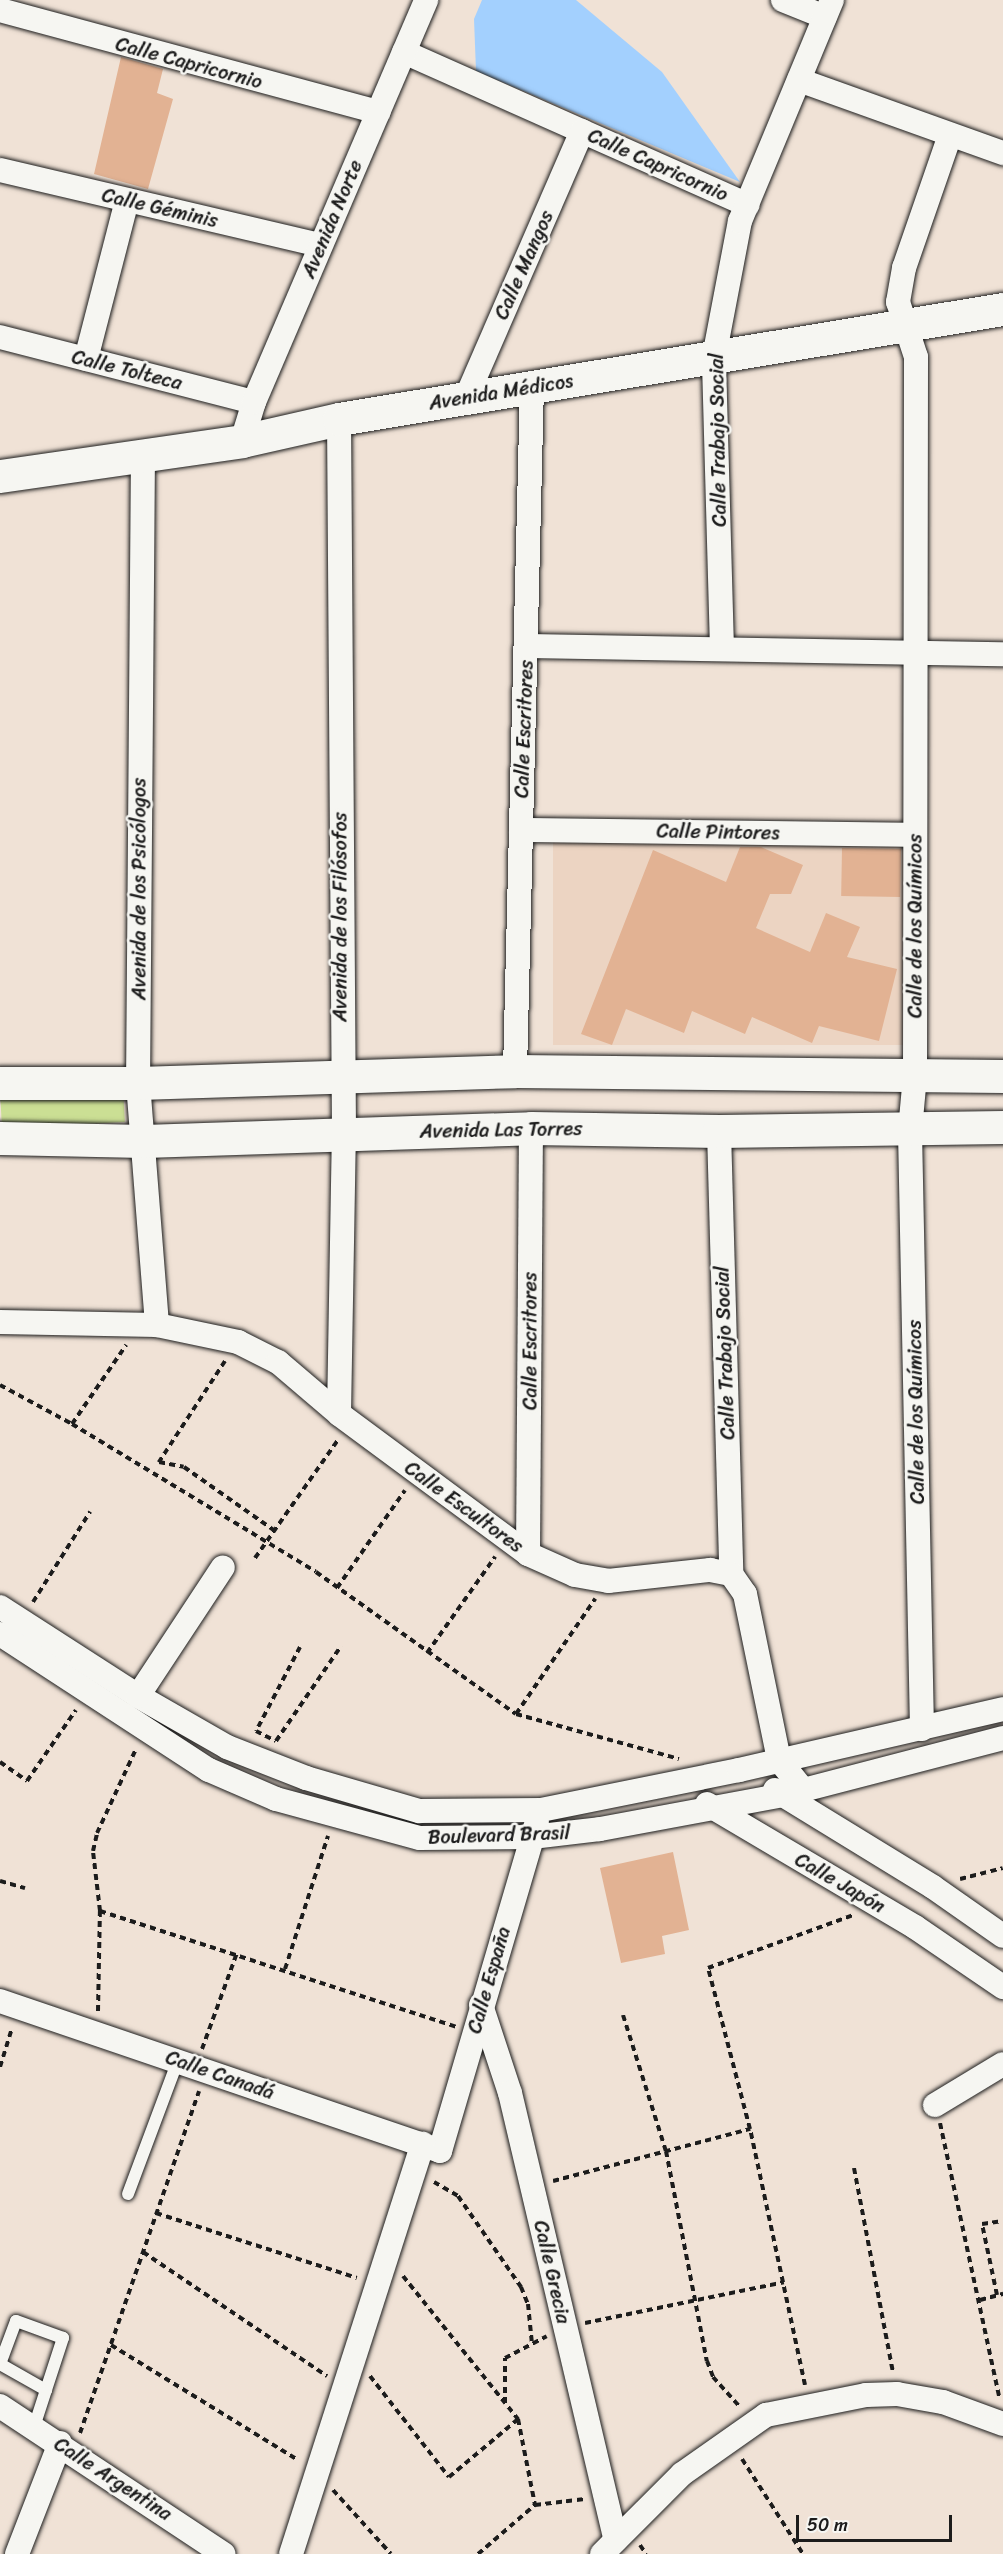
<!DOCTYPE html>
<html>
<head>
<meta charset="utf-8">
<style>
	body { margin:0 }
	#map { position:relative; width:1003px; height:2554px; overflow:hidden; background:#f0e2d6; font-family:Sriracha,sans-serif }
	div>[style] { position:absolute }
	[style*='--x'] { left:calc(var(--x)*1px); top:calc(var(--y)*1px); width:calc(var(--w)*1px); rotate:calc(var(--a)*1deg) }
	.built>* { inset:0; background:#ecd4c2; transform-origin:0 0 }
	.green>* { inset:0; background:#cbdf94; transform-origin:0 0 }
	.water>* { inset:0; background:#a3d0fe }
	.building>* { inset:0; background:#e2b293; transform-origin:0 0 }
	.path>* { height:4px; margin-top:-2px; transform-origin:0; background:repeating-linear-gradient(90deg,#1c1c1c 0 6px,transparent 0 10.5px) }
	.roads { filter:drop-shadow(0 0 2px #1c1c1c) drop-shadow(0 0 2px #1c1c1c) }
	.lane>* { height:12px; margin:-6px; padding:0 6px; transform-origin:6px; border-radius:6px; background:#f6f6f2 }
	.street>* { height:24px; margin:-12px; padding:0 12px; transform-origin:12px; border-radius:12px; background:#f6f6f2 }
	.secondary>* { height:33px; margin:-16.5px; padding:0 16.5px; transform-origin:16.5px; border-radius:16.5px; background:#f6f6f2 }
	span { translate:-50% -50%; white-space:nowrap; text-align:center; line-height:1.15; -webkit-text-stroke:5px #f6f6f2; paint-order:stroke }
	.street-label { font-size:20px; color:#1c1c1c }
	.scale { position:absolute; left:796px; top:2515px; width:156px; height:27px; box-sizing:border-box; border:3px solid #1c1c1c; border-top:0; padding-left:8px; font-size:18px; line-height:21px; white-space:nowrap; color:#1c1c1c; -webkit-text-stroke:4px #f6f6f2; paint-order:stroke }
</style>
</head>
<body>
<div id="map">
	<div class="built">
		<div style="left:553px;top:840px;width:350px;height:205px"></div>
	</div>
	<div class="green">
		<div style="left:123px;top:1087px;width:35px;height:123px;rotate:87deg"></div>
	</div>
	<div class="water">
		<div style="clip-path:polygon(482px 0,576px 0,662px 72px,740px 182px,476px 71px,474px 19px)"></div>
	</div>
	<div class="building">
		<div style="clip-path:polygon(121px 57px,163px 69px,157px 93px,173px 99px,148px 189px,94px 174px)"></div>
		<div style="clip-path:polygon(740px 847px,761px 847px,803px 865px,791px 894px,770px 894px,756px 928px,810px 952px,826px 913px,860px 927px,847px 957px,897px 969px,879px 1041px,819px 1026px,812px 1043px,752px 1017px,745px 1034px,692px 1011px,684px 1033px,626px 1009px,612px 1045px,581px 1034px,653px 850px,726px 882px)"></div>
		<div style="left:842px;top:848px;width:59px;height:48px;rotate:1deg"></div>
		<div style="clip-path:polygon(673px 1852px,689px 1930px,662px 1936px,665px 1954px,621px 1963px,600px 1868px)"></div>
	</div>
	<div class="path">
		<div style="--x:225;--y:1361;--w:121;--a:123.2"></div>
		<div style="--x:159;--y:1462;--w:25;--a:11"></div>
		<div style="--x:184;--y:1467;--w:111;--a:35.1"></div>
		<div style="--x:0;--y:1385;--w:82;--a:28.4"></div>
		<div style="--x:72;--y:1424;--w:285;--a:31.2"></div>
		<div style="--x:316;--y:1572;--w:245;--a:35.4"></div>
		<div style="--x:516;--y:1714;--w:169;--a:15.4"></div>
		<div style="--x:72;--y:1424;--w:96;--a:-55.6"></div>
		<div style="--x:255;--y:1558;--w:144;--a:-54.9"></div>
		<div style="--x:337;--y:1588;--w:119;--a:-55.2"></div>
		<div style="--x:33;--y:1602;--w:107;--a:-57.7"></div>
		<div style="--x:300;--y:1647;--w:95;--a:117.6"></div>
		<div style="--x:256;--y:1731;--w:22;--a:27"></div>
		<div style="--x:276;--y:1741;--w:115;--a:-55.6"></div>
		<div style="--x:427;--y:1653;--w:118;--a:-54.7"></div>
		<div style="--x:516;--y:1714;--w:140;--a:-55.5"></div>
		<div style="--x:0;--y:1762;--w:33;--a:35"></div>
		<div style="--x:27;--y:1781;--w:86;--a:-55.4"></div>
		<div style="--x:960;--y:1879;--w:44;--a:-14.3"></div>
		<div style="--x:0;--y:1881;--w:26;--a:16"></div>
		<div style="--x:100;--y:1911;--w:374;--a:18"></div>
		<div style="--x:285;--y:1969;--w:140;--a:-72.1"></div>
		<div style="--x:98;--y:2011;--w:100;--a:-88.9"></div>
		<div style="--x:100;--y:1911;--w:60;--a:-96.7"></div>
		<div style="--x:93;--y:1851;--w:18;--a:-77"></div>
		<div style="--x:97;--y:1833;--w:93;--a:-65.1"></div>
		<div style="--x:623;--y:2015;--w:143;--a:72.5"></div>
		<div style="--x:666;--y:2151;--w:214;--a:79"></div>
		<div style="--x:707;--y:2361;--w:17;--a:69"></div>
		<div style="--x:713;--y:2377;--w:40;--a:48"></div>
		<div style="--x:202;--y:2049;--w:102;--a:-70"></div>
		<div style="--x:0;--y:2067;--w:41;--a:-72.9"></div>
		<div style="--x:940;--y:2123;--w:283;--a:77.8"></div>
		<div style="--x:854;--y:2168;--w:209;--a:79.2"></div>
		<div style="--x:553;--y:2181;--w:204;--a:-14.8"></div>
		<div style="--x:434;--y:2182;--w:28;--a:30"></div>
		<div style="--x:458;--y:2196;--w:111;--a:55.3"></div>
		<div style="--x:521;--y:2287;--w:18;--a:68"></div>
		<div style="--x:528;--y:2304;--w:40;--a:84.3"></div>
		<div style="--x:156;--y:2213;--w:211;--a:17.9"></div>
		<div style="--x:143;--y:2252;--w:222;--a:34"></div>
		<div style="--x:403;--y:2276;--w:184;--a:51.2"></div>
		<div style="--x:518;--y:2419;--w:88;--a:78.8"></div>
		<div style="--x:997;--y:2295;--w:73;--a:-101.9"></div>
		<div style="--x:982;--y:2224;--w:21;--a:-8"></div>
		<div style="--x:980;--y:2300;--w:24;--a:-15"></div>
		<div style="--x:585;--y:2323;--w:203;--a:-11.6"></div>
		<div style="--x:111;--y:2345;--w:220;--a:31.6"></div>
		<div style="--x:370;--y:2376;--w:128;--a:52"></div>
		<div style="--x:449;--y:2477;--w:90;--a:-40"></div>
		<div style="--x:805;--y:2385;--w:262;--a:-102.1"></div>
		<div style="--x:750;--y:2129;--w:166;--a:-104.6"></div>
		<div style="--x:708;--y:1968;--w:155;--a:-20"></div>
		<div style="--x:505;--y:2403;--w:45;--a:-90"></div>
		<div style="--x:505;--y:2358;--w:47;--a:-27.6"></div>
		<div style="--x:80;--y:2433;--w:362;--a:-70.8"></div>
		<div style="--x:742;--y:2459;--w:113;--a:57.3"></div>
		<div style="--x:333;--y:2490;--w:86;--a:47.8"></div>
		<div style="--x:640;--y:2545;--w:11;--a:56"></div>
		<div style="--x:478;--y:2554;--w:75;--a:-40.7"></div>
		<div style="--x:535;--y:2505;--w:50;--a:-6.8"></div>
	</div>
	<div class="roads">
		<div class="lane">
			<div style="--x:128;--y:2194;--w:143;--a:-69.5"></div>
			<div style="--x:34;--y:2427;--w:39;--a:-72"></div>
			<div style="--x:46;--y:2390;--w:55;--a:-71.9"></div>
			<div style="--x:63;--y:2338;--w:50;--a:-160.1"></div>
			<div style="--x:16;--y:2321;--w:46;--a:110.4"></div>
			<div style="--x:0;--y:2364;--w:53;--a:29.5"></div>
		</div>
		<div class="street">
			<div style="--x:783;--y:0;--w:45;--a:22"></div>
			<div style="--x:0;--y:10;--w:392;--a:15.1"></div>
			<div style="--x:404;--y:52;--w:376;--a:24"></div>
			<div style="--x:799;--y:80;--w:217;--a:19.7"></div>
			<div style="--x:0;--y:170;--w:329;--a:13.2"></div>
			<div style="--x:0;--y:337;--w:262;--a:14.4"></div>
			<div style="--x:86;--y:359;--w:163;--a:-75.5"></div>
			<div style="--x:466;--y:398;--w:291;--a:-66.5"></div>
			<div style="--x:242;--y:441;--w:41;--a:-72.9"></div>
			<div style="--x:254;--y:402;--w:437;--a:-66.8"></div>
			<div style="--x:143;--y:452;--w:631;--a:90.45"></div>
			<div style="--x:138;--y:1083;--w:243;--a:85.5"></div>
			<div style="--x:526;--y:646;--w:477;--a:1"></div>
			<div style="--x:722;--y:649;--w:292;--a:-91.6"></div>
			<div style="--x:714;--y:357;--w:138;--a:-79.2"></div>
			<div style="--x:740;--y:221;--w:239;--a:-67.4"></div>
			<div style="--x:521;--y:830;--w:394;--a:0.7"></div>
			<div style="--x:515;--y:1071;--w:684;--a:-88.58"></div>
			<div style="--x:719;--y:1131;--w:443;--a:88.4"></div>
			<div style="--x:0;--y:1322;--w:157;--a:1.1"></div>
			<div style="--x:157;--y:1325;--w:83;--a:11.9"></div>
			<div style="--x:238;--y:1342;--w:45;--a:26.6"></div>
			<div style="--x:278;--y:1362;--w:80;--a:40.4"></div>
			<div style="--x:339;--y:1414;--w:235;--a:36.5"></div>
			<div style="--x:528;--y:1554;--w:51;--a:24.1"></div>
			<div style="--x:575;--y:1575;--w:34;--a:10"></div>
			<div style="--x:608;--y:1581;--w:103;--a:-6.2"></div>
			<div style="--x:710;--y:1570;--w:21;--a:11"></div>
			<div style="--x:731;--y:1574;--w:24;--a:55"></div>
			<div style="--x:745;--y:1594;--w:169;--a:78.4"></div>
			<div style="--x:779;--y:1760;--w:38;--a:51"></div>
			<div style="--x:339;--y:1414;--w:282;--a:-89"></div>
			<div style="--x:344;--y:1132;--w:713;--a:-90.4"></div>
			<div style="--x:528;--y:1554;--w:426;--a:-89.6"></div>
			<div style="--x:0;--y:1607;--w:164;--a:32.8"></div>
			<div style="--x:138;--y:1696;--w:103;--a:29.8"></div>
			<div style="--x:227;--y:1747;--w:85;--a:21.4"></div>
			<div style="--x:306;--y:1778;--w:118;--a:16.3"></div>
			<div style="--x:419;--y:1811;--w:122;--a:-0.5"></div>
			<div style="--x:541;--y:1810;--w:202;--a:-11.4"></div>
			<div style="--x:739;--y:1770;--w:271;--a:-13"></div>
			<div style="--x:0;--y:1634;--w:249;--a:33.1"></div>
			<div style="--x:209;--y:1770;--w:73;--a:23.4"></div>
			<div style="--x:276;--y:1799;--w:149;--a:15.2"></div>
			<div style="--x:420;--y:1838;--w:112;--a:-0.5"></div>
			<div style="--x:532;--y:1837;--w:68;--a:-6.7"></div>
			<div style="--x:600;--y:1829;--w:187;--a:-10.5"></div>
			<div style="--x:784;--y:1795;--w:226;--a:-14.6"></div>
			<div style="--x:138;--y:1696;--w:154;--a:-56.6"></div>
			<div style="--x:922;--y:1729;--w:599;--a:-91.15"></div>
			<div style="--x:910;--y:1130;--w:54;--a:-84.7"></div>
			<div style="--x:915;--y:1076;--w:719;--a:-89.92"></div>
			<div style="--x:916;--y:357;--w:58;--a:-108.1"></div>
			<div style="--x:898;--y:302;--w:35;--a:-80"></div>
			<div style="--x:904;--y:268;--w:141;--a:-70.9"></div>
			<div style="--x:775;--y:1790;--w:185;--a:31.5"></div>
			<div style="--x:933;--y:1887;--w:85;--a:35"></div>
			<div style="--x:707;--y:1804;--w:242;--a:30.6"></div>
			<div style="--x:915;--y:1927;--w:107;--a:34.3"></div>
			<div style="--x:0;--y:2001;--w:465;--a:18.8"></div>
			<div style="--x:440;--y:2151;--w:343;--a:-73.6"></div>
			<div style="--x:481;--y:2005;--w:93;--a:71.8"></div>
			<div style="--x:510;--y:2093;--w:459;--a:76.7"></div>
			<div style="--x:935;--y:2105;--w:79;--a:-31.1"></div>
			<div style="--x:0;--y:2406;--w:268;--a:33.5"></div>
			<div style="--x:17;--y:2554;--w:119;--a:-68.8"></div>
			<div style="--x:291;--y:2554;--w:431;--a:-72.2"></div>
			<div style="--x:602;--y:2554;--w:113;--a:-45"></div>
			<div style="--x:682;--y:2474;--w:103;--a:-35.1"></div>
			<div style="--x:766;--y:2415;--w:102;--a:-11.3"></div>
			<div style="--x:866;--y:2395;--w:31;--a:-2"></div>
			<div style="--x:897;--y:2394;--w:47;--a:9.9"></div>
			<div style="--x:943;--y:2402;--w:64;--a:20.1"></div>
		</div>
		<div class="secondary">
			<div style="--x:0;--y:476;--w:245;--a:-8.2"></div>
			<div style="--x:242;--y:441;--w:99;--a:-12.8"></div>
			<div style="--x:339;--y:419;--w:673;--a:-9.41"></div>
			<div style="--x:0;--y:1083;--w:138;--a:0"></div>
			<div style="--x:138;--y:1083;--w:377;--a:-1.8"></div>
			<div style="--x:515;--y:1071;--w:488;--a:0.6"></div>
			<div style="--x:0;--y:1138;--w:144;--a:1.2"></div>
			<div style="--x:144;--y:1141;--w:387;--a:-1.9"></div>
			<div style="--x:531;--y:1128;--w:188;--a:0.9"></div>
			<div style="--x:719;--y:1131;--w:284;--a:-0.8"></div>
		</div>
	</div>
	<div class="street-label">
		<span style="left:189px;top:63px;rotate:15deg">Calle Capricornio</span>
		<span style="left:658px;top:165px;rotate:24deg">Calle Capricornio</span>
		<span style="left:160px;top:208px;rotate:13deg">Calle Géminis</span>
		<span style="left:332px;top:219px;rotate:-67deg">Avenida Norte</span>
		<span style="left:524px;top:265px;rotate:-66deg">Calle Mangos</span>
		<span style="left:127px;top:370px;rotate:14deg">Calle Tolteca</span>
		<span style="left:501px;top:392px;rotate:-9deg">Avenida Médicos</span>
		<span style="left:718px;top:440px;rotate:-91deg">Calle Trabajo Social</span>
		<span style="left:524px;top:729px;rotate:-88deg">Calle Escritores</span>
		<span style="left:718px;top:832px;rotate:1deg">Calle Pintores</span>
		<span style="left:139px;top:889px;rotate:-90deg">Avenida de los Psicólogos</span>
		<span style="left:340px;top:917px;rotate:-90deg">Avenida de los Filósofos</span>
		<span style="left:915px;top:926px;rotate:-90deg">Calle de los Químicos</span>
		<span style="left:501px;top:1130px;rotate:-1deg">Avenida Las Torres</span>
		<span style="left:530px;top:1341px;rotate:-90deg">Calle Escritores</span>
		<span style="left:725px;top:1353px;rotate:-92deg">Calle Trabajo Social</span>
		<span style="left:916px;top:1412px;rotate:-91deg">Calle de los Químicos</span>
		<span style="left:464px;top:1507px;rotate:36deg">Calle Escultores</span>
		<span style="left:499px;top:1835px;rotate:-2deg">Boulevard Brasil</span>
		<span style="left:840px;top:1883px;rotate:30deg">Calle Japón</span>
		<span style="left:489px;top:1980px;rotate:-74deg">Calle España</span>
		<span style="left:220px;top:2075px;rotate:19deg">Calle Canadá</span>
		<span style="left:552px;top:2272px;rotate:77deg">Calle Grecia</span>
		<span style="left:113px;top:2479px;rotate:33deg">Calle Argentina</span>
	</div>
	<div class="scale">50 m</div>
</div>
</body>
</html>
